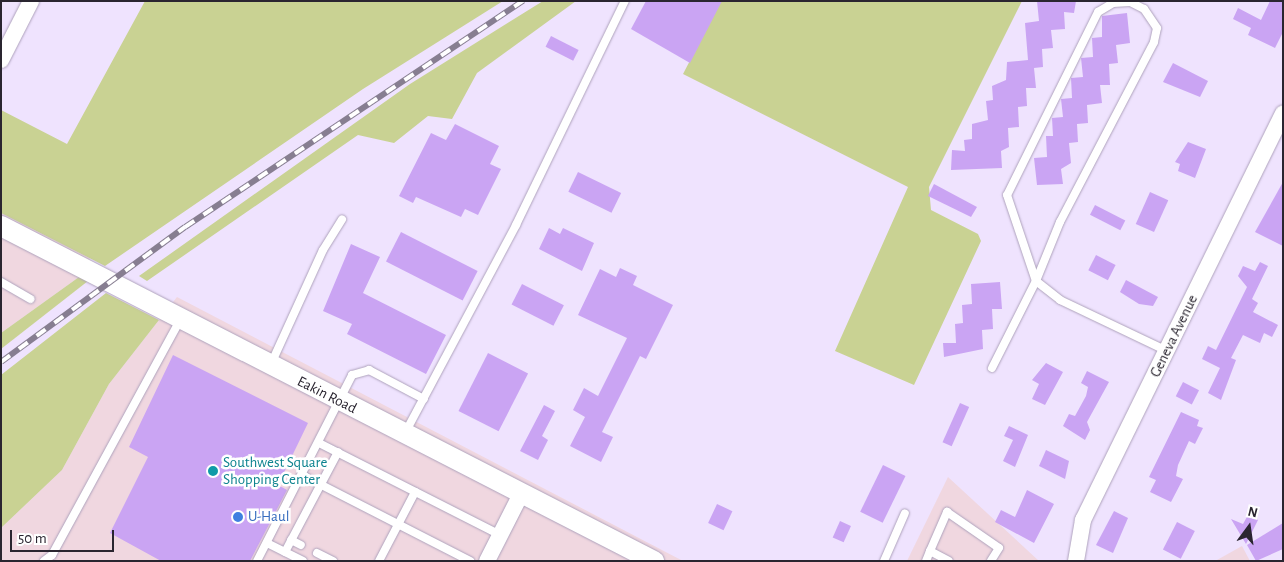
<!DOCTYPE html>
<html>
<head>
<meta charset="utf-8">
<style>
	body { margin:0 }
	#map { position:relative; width:1284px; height:562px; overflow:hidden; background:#efe3fe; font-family:"Alegreya Sans",sans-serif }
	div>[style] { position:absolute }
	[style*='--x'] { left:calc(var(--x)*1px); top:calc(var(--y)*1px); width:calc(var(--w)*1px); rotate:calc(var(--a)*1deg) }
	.commercial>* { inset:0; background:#f0d7e0 }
	.green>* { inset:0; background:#c9d293 }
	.building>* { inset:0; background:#caa4f3; transform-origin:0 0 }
	.roads { filter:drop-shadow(0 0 1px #aea2bc) drop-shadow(0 0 1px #aea2bc) }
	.service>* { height:8px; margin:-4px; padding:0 4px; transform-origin:4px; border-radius:4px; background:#fff }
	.minor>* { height:16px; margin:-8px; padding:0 8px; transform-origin:8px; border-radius:8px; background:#fff }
	.tertiary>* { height:20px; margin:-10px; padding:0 10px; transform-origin:10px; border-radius:10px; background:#fff }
	.rail>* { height:5.5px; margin-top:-2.75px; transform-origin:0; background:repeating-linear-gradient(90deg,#fff 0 11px,#877e91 0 22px); box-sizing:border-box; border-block:1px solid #877e91 }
	.dots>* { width:14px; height:14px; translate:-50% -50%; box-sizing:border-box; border:2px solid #fff; border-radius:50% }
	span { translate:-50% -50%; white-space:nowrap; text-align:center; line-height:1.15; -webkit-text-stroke:5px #fff; paint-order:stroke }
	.street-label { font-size:15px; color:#2a2530 }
	.culture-label { font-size:15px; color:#0d838f }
	.left { translate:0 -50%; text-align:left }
	.shop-label { font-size:15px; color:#366cbe }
	.frame { position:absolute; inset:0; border:2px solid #2a2530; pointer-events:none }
	.north { position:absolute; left:1224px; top:502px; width:50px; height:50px; -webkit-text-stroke:4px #fff; paint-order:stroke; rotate:14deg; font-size:14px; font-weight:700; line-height:20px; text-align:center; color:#2a2530 }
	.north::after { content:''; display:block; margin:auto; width:18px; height:22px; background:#2a2530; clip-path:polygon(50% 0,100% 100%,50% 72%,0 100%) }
	.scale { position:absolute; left:10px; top:530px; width:104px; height:22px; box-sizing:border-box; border:2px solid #2a2530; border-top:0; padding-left:6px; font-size:15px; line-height:18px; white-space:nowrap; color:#2a2530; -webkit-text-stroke:4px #fff; paint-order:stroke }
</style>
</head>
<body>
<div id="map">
	<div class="commercial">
		<div style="clip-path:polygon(1px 213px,90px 258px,79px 277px,1px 333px)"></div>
		<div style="clip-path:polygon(177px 297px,683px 561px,1px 561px,1px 528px,62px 470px,109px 384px)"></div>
		<div style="clip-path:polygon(948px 477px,1039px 561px,907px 561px)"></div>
		<div style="clip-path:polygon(1242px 546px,1250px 561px,1217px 561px,1217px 560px)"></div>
	</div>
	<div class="green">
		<div style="clip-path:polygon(145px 1px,503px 1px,363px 89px,105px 266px,1px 213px,1px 110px,67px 144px)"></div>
		<div style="clip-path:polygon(543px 1px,576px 1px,477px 73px,452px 119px,428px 116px,394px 143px,358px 135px,147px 281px,139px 276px,410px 84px)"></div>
		<div style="clip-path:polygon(721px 1px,1022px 1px,929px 187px,931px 210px,978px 234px,981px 241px,914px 385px,835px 351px,908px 187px,683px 74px)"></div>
		<div style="clip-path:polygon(79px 277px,88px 281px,1px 349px,1px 333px)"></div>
		<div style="clip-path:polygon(106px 293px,159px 320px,109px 384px,62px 470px,1px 528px,1px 375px)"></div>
	</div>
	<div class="building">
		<div style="clip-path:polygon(646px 1px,722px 1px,690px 63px,631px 29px)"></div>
		<div style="clip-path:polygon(1037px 1px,1076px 1px,1074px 13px,1064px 12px,1065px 29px,1051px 30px,1053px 48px,1042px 49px,1043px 67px,1034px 68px,1036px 88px,1026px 88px,1027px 106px,1018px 107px,1019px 127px,1008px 128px,1009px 147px,1001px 151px,1002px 168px,951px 170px,952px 150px,965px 151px,964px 140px,972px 139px,972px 124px,988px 120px,986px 101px,993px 100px,992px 86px,1006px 80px,1007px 62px,1028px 60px,1025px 23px,1039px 21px)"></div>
		<div style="clip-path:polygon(1270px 1px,1283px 1px,1283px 32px,1275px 48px,1248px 35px,1251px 28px,1233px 19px,1238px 8px,1261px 20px)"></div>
		<div style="clip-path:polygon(1127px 13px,1130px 43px,1116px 45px,1118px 63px,1109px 64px,1110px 85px,1100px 85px,1102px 103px,1087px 105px,1088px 123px,1077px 124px,1078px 142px,1069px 143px,1071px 163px,1061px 169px,1063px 184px,1037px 185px,1034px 158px,1047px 157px,1046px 136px,1053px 136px,1052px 118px,1063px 117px,1061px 99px,1072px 98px,1071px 78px,1083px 77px,1081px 58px,1093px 57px,1092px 38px,1102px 37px,1102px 16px)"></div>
		<div style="left:551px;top:36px;width:31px;height:12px;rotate:27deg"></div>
		<div style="clip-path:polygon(1173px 63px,1208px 81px,1200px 97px,1163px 82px)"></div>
		<div style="clip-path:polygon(455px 124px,499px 146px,490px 164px,501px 169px,478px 215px,465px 209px,461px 217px,416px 197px,413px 203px,399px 196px,431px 133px,446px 140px)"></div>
		<div style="clip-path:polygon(1188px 142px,1206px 149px,1195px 178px,1178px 171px,1180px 164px,1175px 162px)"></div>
		<div style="left:578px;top:172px;width:48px;height:22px;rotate:26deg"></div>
		<div style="clip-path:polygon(1283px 182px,1283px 246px,1255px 232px)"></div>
		<div style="clip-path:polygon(934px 184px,977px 207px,971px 217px,928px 196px)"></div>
		<div style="left:1150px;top:192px;width:20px;height:35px;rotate:24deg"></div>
		<div style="left:1095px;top:205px;width:34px;height:11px;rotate:27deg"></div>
		<div style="clip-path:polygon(549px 228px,560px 234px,563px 228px,594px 243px,582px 271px,539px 249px)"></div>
		<div style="left:401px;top:232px;width:86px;height:33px;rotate:27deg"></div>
		<div style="clip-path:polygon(351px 244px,380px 257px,363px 293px,446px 335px,426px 374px,347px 334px,352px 324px,323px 311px)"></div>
		<div style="left:1096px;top:255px;width:22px;height:17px;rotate:27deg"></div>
		<div style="clip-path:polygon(1260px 262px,1268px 266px,1252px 299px,1258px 303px,1253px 312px,1278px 325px,1272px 337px,1264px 333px,1260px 343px,1243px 335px,1231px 358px,1236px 360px,1221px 400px,1208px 393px,1220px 368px,1202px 359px,1208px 346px,1216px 350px,1247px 287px,1238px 276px,1243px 266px,1255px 271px)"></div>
		<div style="clip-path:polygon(620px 268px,637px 276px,633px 285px,673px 305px,646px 359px,640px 356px,602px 432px,613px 437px,601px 462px,570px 446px,585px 417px,573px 410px,584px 388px,598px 396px,627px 338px,578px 315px,600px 269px,616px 277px)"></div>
		<div style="clip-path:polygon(1126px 280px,1158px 297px,1153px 306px,1139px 304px,1120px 292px)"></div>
		<div style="clip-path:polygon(1000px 282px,1002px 309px,992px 309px,993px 329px,982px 330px,983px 349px,944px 357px,943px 343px,956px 343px,955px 324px,963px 323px,962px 305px,972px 304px,971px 284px)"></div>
		<div style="left:522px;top:284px;width:47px;height:23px;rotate:27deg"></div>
		<div style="left:488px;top:353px;width:45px;height:65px;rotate:27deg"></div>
		<div style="clip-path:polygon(173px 355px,308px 423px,278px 485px,287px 490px,250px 561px,161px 561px,110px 533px,148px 457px,129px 447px)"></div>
		<div style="clip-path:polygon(1046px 363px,1063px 372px,1045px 405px,1032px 399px,1039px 384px,1032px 380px)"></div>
		<div style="clip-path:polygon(1087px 371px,1109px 382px,1087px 422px,1090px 430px,1085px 440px,1063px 426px,1069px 414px,1075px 416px,1086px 396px,1088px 387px,1081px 383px)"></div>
		<div style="left:1183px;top:382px;width:18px;height:16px;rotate:27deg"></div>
		<div style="left:960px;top:403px;width:10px;height:43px;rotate:24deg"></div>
		<div style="clip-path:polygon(544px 405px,555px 411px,542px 436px,548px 440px,538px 460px,520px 451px)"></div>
		<div style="clip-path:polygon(1181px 412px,1199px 420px,1197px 426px,1203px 428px,1195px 444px,1189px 441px,1178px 465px,1176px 476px,1183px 479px,1171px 502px,1150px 492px,1156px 480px,1149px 477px)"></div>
		<div style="clip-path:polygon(1009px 426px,1028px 435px,1015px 467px,1003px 461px,1013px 440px,1004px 436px)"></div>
		<div style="clip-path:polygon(1046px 450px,1069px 461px,1065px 479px,1039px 466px)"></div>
		<div style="left:883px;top:465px;width:25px;height:52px;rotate:26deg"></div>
		<div style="clip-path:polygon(1027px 490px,1054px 504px,1034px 543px,995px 522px,1001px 510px,1015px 517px)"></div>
		<div style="left:717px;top:504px;width:17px;height:21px;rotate:25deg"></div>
		<div style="clip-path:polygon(1114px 511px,1128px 518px,1113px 553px,1096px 545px)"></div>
		<div style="clip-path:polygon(1248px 515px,1258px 520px,1246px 544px,1231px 519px,1243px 524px)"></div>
		<div style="left:840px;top:521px;width:12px;height:18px;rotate:24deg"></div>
		<div style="left:1177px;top:522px;width:20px;height:31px;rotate:27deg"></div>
		<div style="clip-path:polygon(1283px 523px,1283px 549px,1256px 561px,1247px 545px)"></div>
	</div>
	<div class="roads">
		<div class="service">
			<div style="--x:1;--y:282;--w:34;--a:30"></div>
			<div style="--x:271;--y:364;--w:125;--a:-65.5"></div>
			<div style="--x:323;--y:250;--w:36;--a:-58"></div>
			<div style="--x:992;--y:368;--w:97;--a:-63.2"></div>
			<div style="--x:1036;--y:281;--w:64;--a:-67.9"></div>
			<div style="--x:1060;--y:222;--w:203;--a:-62.4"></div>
			<div style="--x:1154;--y:42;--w:14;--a:-78"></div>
			<div style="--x:1157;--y:28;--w:23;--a:-124"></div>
			<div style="--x:1144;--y:9;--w:16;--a:-153"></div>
			<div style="--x:1130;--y:2;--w:17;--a:177"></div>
			<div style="--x:1113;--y:3;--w:17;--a:149"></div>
			<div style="--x:1098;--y:12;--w:204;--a:116.4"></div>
			<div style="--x:1007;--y:195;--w:91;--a:71.4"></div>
			<div style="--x:1036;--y:281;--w:31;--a:38"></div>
			<div style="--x:1060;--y:300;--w:119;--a:25.5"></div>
			<div style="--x:405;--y:433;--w:236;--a:-61.9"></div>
			<div style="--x:516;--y:225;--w:249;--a:-64.1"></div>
			<div style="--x:319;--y:443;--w:203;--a:26.9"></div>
			<div style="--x:302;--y:475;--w:189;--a:27.1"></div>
			<div style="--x:291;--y:540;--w:11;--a:27"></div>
			<div style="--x:267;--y:543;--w:40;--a:26.6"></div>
			<div style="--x:930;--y:551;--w:43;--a:-66.4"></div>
			<div style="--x:947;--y:512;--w:63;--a:34.7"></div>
			<div style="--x:999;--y:548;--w:15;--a:122"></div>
			<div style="--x:285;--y:552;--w:113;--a:-62.1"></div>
			<div style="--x:317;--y:553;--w:18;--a:27"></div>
			<div style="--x:44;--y:561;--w:10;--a:-37"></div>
			<div style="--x:52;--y:555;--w:268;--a:-61.4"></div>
			<div style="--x:257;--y:561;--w:209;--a:-62.9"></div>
			<div style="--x:352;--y:375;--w:18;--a:-16"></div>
			<div style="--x:369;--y:370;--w:62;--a:27.8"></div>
			<div style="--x:379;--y:561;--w:78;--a:-62.4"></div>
			<div style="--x:884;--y:561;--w:52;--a:-66.4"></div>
			<div style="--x:926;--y:561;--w:11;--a:-68"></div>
			<div style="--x:930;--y:551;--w:21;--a:28"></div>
		</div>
		<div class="minor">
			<div style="--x:1;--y:60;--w:66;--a:-63"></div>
			<div style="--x:487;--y:561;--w:75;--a:-63.1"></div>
			<div style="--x:1076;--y:561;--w:42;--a:-80.3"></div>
			<div style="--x:1083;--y:520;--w:453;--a:-63.8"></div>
		</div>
		<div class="tertiary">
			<div style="--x:1;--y:226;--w:734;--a:27.16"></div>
		</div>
	</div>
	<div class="rail">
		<div style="--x:1;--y:362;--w:228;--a:-36.3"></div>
		<div style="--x:185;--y:227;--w:407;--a:-33.8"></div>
	</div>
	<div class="dots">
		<div style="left:213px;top:471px;background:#0f9aa8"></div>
		<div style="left:238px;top:517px;background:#3f7fe0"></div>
	</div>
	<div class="street-label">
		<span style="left:1174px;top:336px;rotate:-64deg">Geneva Avenue</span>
		<span style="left:327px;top:395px;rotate:27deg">Eakin Road</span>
	</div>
	<div class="culture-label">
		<span class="left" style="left:223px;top:471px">Southwest Square<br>Shopping Center</span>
	</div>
	<div class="shop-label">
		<span class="left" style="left:248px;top:517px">U-Haul</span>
	</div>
	<div class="frame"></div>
	<div class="north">N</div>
	<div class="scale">50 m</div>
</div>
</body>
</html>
